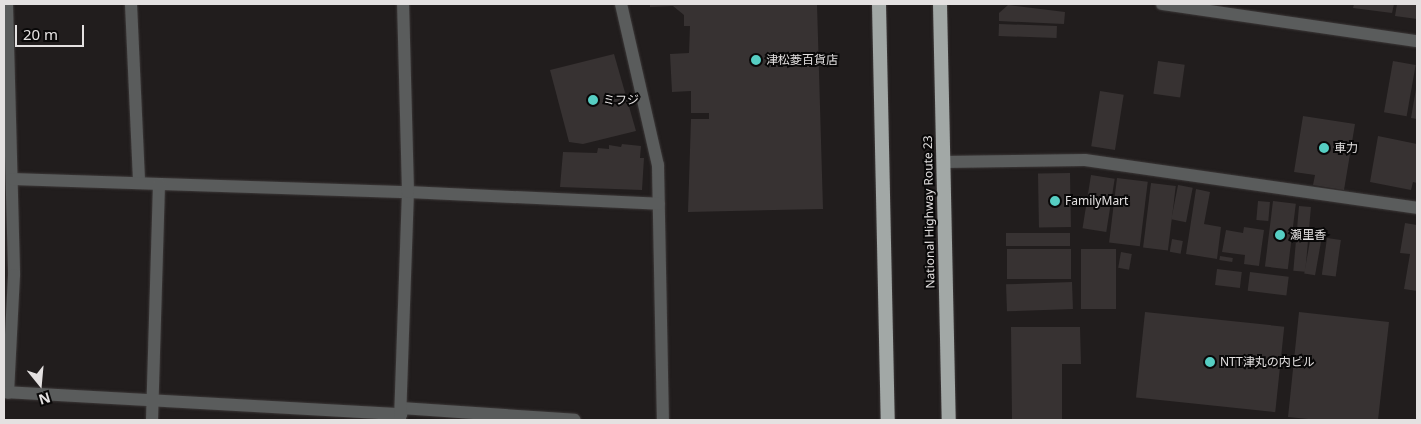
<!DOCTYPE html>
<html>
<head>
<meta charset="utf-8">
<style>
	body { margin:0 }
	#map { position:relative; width:1421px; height:424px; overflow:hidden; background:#211d1d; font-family:"Noto Sans","Noto Sans JP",sans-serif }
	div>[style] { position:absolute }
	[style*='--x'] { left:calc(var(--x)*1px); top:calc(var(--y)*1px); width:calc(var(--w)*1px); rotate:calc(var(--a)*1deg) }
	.building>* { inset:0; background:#373232; transform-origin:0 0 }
	.roads { filter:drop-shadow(0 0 1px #3c3838) drop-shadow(0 0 1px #3c3838) }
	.minor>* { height:12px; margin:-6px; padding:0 6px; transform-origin:6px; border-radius:6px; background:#5a5c5c }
	.tertiary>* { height:12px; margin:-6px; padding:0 6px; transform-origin:6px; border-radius:6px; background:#5a5c5c }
	.trunk>* { height:14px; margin:-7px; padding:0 7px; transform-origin:7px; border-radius:7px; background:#a2a8a6 }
	.dots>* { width:14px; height:14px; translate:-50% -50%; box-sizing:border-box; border:2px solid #090808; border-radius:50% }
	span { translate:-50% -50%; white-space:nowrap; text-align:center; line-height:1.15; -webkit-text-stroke:4px #090808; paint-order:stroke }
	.poi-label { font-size:12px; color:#e4e1e1 }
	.left { translate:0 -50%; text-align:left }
	.street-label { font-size:12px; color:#e4e1e1 }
	.frame { position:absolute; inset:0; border:5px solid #e4e1e1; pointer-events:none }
	.north { position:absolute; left:15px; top:359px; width:50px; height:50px; -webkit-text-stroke:4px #090808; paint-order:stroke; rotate:163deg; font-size:14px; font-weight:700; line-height:20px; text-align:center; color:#e4e1e1 }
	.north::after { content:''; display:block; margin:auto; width:18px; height:22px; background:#e4e1e1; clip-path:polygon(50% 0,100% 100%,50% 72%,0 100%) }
	.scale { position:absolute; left:15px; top:25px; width:69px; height:22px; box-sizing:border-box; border:2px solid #e4e1e1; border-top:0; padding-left:6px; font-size:15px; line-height:18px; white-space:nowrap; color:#e4e1e1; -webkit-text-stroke:4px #090808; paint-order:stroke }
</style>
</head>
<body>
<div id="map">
	<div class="building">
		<div style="clip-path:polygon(650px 4px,817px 4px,823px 209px,688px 212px,691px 119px,709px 119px,709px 113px,691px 113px,691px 91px,672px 92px,670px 54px,689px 53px,690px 26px,684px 26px,684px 15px,673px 6px,650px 7px)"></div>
		<div style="clip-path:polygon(1354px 4px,1394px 4px,1392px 13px,1353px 8px)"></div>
		<div style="clip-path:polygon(1397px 4px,1417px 4px,1417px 19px,1395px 16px)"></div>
		<div style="clip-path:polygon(1008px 5px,1065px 12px,1064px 24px,999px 21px,999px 13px)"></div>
		<div style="left:999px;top:24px;width:58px;height:12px;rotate:2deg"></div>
		<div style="clip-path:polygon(614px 54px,636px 131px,583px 144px,569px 142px,550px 70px)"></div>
		<div style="left:1158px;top:61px;width:27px;height:33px;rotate:8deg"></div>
		<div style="left:1393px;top:61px;width:23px;height:52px;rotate:10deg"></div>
		<div style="clip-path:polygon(1416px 89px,1417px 89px,1417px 119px,1411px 118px)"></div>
		<div style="left:1100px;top:91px;width:24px;height:56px;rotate:9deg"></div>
		<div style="clip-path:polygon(1303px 116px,1355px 124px,1344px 190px,1313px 185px,1315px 175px,1294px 172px)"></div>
		<div style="clip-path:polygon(1378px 136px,1417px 144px,1417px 183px,1413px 182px,1411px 190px,1370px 182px)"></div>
		<div style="clip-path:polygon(622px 144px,641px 146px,640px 158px,644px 158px,642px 190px,560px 187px,563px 152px,597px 153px,598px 148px,609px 149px,609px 145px,621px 147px)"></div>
		<div style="left:1070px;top:173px;width:54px;height:32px;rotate:89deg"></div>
		<div style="left:1091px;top:175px;width:24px;height:54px;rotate:9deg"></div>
		<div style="left:1117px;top:178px;width:31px;height:65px;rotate:7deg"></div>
		<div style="left:1151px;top:183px;width:25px;height:65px;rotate:7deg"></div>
		<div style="left:1178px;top:185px;width:15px;height:35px;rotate:11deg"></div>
		<div style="clip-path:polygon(1196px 189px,1210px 192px,1204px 224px,1221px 227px,1217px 259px,1186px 254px)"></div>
		<div style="left:1258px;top:201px;width:12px;height:19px;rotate:5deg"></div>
		<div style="left:1273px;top:201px;width:23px;height:66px;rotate:7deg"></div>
		<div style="left:1299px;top:206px;width:12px;height:65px;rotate:5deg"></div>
		<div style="clip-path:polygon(1405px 223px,1417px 225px,1417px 291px,1404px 289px,1410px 254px,1400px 253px)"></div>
		<div style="clip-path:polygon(1244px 227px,1264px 230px,1259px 266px,1244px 264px,1245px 255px,1222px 252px,1226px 230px,1243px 233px)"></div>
		<div style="left:1070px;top:233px;width:13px;height:64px;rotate:90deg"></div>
		<div style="left:1311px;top:235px;width:11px;height:39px;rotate:10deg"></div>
		<div style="left:1327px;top:238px;width:14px;height:37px;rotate:8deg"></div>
		<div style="left:1172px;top:239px;width:11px;height:13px;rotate:10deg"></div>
		<div style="left:1071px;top:249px;width:30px;height:64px;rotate:90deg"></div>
		<div style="left:1081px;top:249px;width:35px;height:60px"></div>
		<div style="left:1121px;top:252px;width:11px;height:16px;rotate:10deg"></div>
		<div style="left:1220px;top:256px;width:13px;height:4px;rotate:9deg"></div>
		<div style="left:1217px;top:269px;width:25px;height:16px;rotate:7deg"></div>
		<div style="left:1250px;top:272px;width:39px;height:19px;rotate:7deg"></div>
		<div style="left:1072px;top:282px;width:27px;height:66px;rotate:88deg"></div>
		<div style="left:1145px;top:312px;width:140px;height:86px;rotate:6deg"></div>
		<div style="clip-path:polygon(1299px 312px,1389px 322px,1378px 420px,1318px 420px,1288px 417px)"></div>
		<div style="clip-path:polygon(1011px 327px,1080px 327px,1081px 364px,1062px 364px,1062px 420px,1012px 420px)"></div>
	</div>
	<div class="roads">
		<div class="minor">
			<div style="--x:7;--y:4;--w:271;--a:88.5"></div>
			<div style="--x:14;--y:275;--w:118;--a:92.9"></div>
			<div style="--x:131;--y:4;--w:179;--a:87.4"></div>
			<div style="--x:621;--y:4;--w:165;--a:77.1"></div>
			<div style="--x:658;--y:165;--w:255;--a:88.9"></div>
			<div style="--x:943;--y:162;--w:142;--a:-0.8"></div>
			<div style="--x:1085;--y:160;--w:335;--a:8.2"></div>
			<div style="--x:12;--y:179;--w:396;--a:1.9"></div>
			<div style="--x:408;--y:192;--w:251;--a:2.7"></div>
			<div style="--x:4;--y:392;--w:398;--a:3.2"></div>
			<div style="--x:401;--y:408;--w:174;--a:3.9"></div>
			<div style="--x:152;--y:420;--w:236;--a:-88.3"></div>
			<div style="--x:400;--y:420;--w:228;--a:-88"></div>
			<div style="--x:408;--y:192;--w:188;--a:-91.5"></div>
		</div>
		<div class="tertiary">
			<div style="--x:1162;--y:4;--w:258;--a:8.3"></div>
		</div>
		<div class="trunk">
			<div style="--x:879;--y:4;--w:416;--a:88.8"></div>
			<div style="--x:940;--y:4;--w:416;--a:88.8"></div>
		</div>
	</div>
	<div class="dots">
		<div style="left:756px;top:60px;background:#56cec3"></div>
		<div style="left:593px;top:100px;background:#56cec3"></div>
		<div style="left:1324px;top:148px;background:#56cec3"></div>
		<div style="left:1055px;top:201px;background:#56cec3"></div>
		<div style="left:1280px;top:235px;background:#56cec3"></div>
		<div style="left:1210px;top:362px;background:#56cec3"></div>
	</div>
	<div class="poi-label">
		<span class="left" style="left:766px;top:60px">津松菱百貨店</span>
		<span class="left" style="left:603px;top:100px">ミフジ</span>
		<span class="left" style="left:1334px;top:148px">車力</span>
		<span class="left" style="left:1065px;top:201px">FamilyMart</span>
		<span class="left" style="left:1290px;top:235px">瀬里香</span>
		<span class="left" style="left:1220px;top:362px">NTT津丸の内ビル</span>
	</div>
	<div class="street-label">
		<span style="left:929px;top:212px;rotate:-91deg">National Highway Route 23</span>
	</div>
	<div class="frame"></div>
	<div class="north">N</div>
	<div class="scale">20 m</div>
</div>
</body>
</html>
